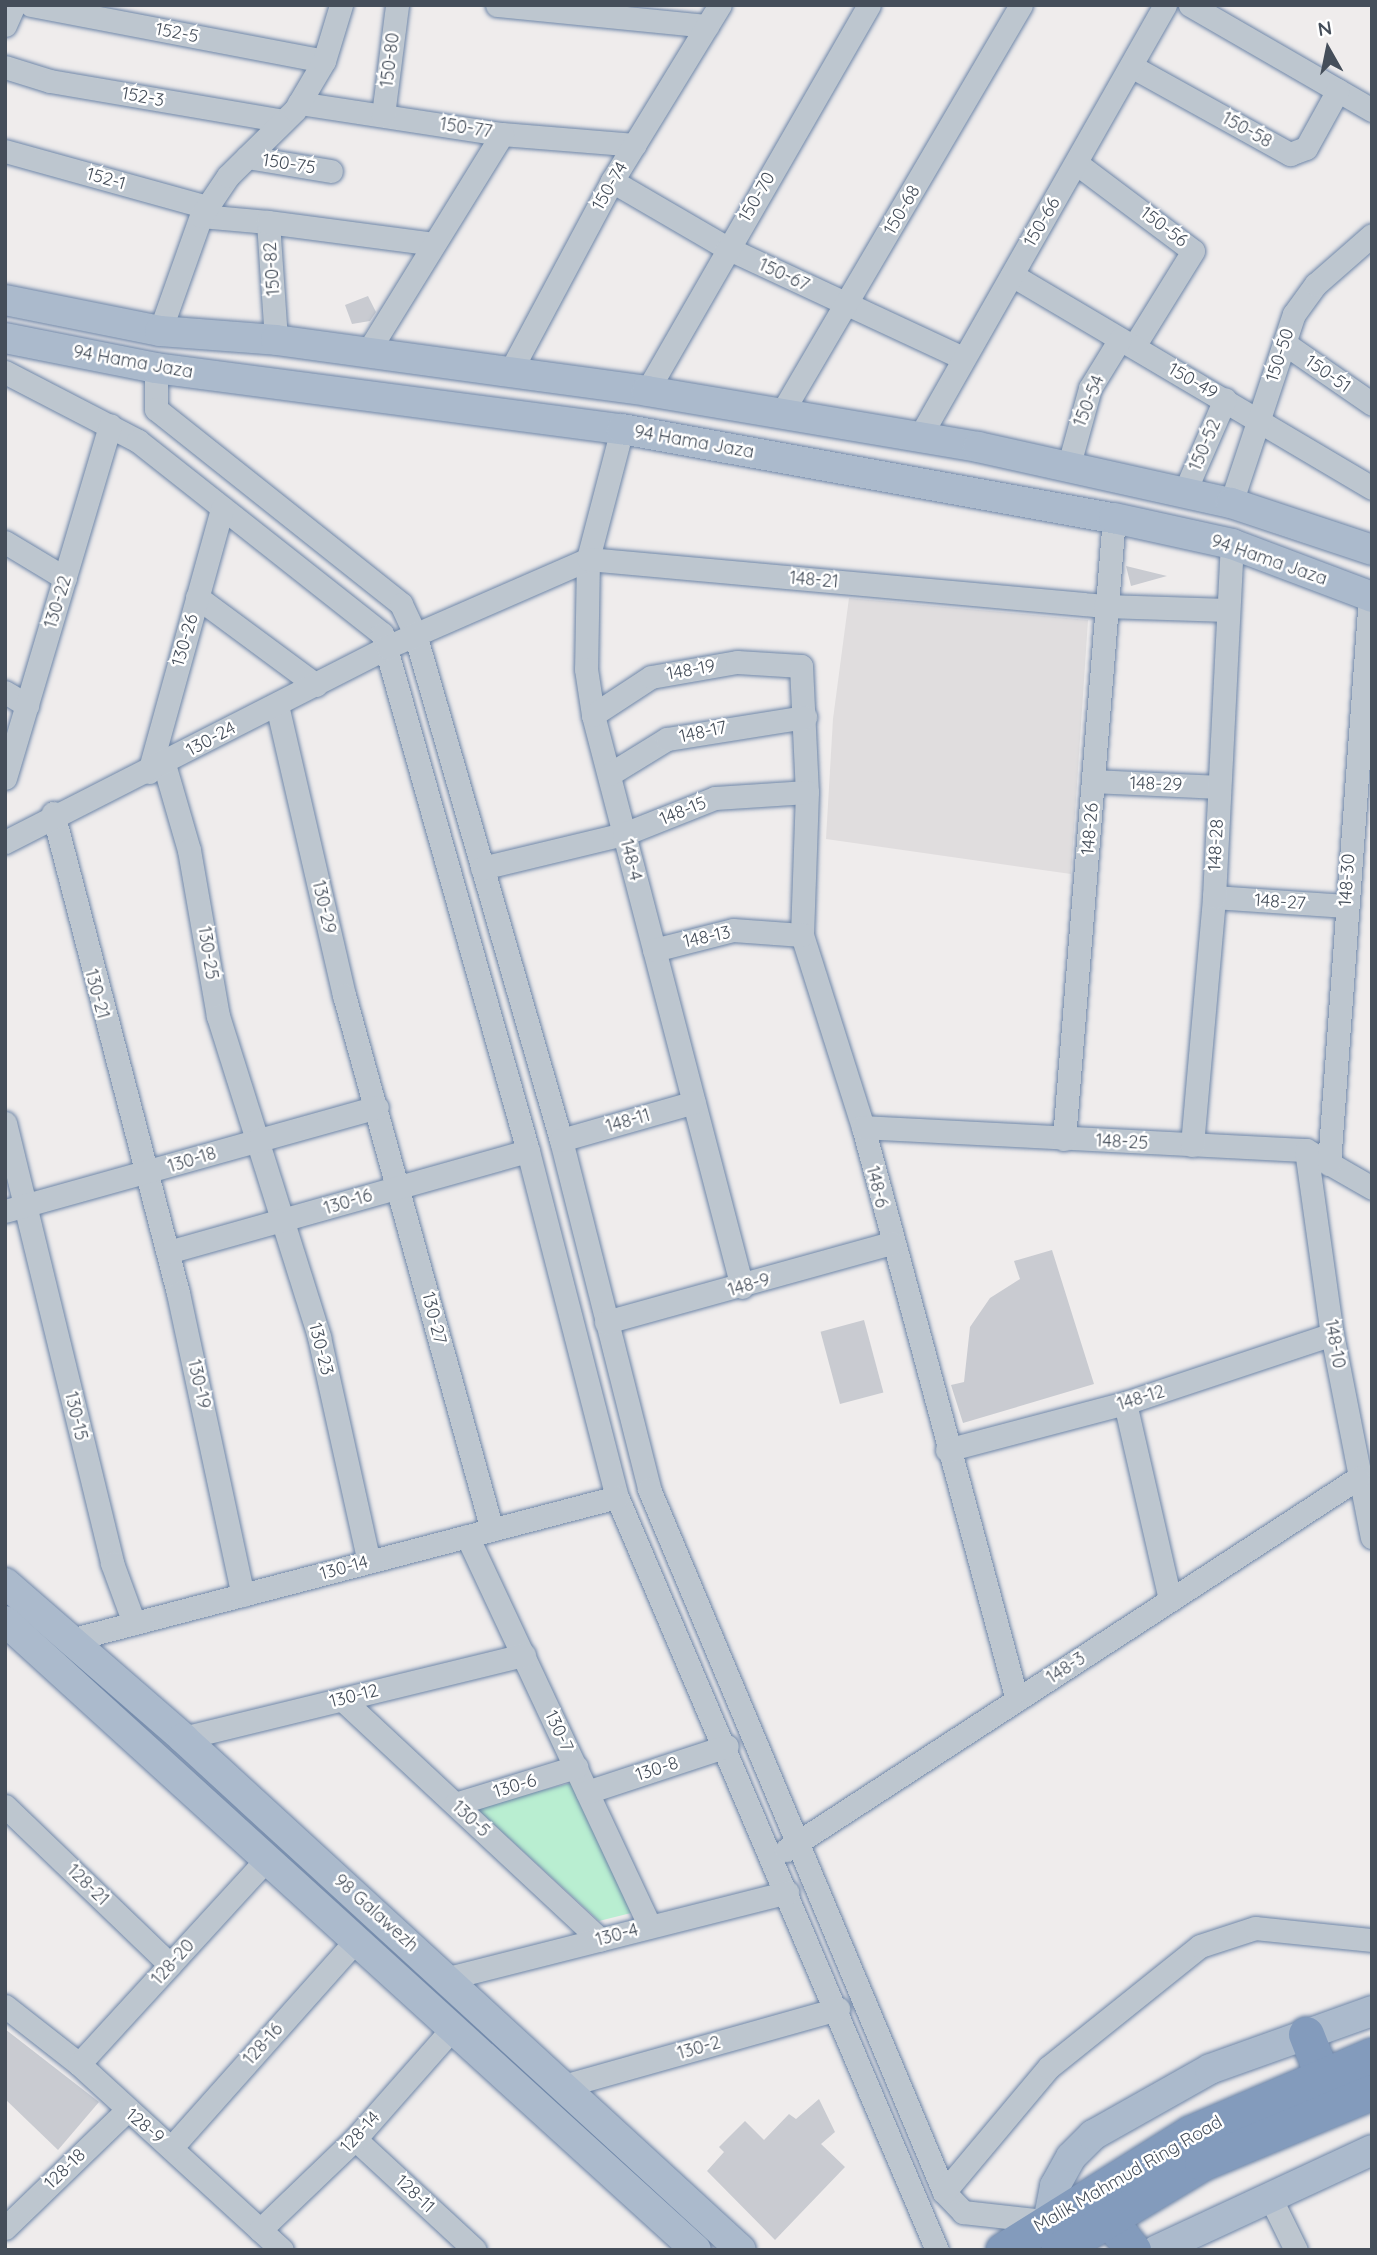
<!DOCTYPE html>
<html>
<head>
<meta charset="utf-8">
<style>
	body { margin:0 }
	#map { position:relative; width:1377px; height:2255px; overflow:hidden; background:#efecec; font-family:Quicksand,sans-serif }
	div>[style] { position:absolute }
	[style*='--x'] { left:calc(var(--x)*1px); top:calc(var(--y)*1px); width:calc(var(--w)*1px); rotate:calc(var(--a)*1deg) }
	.education>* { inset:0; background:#e0ddde }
	.green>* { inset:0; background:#b9eed1 }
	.building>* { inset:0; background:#c9cbd1; transform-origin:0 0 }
	.roads { filter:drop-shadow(0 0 2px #6e86a8) drop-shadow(0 0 2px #6e86a8) }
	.minor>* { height:23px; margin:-11.5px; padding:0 11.5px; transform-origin:11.5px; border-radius:11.5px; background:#bdc6cf }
	.major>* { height:30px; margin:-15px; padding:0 15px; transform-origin:15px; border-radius:15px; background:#abbacc }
	.highway>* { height:35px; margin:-17.5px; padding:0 17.5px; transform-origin:17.5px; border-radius:17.5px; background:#839bbc }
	span { translate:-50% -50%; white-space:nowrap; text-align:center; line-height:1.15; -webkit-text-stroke:5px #fff; paint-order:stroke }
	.street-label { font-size:18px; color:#454e5a }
	.frame { position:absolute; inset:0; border:7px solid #454e5a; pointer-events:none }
	.north { position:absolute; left:1293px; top:14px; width:70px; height:70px; -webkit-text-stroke:5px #fff; paint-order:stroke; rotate:351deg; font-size:19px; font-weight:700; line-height:28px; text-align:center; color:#454e5a }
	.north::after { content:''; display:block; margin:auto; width:24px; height:32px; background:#454e5a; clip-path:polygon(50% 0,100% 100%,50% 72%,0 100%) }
</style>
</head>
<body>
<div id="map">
	<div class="education">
		<div style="clip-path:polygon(849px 598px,1088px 620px,1071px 874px,826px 839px,833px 719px)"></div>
	</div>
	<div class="green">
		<div style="clip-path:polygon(575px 1782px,631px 1913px,599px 1921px,475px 1807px)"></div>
	</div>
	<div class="building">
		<div style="clip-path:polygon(368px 296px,376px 312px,370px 321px,352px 324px,345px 305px)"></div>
		<div style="clip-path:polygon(1126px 566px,1167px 576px,1131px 586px)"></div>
		<div style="clip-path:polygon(1052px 1250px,1094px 1384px,963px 1423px,951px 1385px,964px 1382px,970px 1327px,990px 1298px,1020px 1279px,1014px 1261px)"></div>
		<div style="left:864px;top:1320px;width:75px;height:45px;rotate:75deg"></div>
		<div style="clip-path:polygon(5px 2029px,99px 2102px,58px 2150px,5px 2099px)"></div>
		<div style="clip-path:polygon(819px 2099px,835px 2132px,821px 2144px,845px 2167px,775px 2240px,707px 2171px,724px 2152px,719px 2147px,745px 2121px,764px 2140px,789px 2114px,796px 2119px)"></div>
	</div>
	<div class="roads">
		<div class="minor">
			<div style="--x:31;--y:5;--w:298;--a:10.8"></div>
			<div style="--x:497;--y:5;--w:211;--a:5.7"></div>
			<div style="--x:1190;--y:5;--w:210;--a:30"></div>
			<div style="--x:5;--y:25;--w:22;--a:-66"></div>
			<div style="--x:1131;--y:66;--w:182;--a:29"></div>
			<div style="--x:1290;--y:154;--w:17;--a:-21"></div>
			<div style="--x:1306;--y:148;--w:66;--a:-61.1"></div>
			<div style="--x:5;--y:67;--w:47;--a:17.3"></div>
			<div style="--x:50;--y:81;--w:236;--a:9.7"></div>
			<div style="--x:299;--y:103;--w:205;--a:8.7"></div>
			<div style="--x:502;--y:134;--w:133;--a:4.7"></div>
			<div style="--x:383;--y:115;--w:111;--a:-82.7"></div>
			<div style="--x:5;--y:151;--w:210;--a:15.5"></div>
			<div style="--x:247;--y:157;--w:85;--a:9.5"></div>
			<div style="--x:1076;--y:163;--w:146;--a:36.9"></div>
			<div style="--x:1193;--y:251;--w:112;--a:121.8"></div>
			<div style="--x:612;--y:181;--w:133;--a:30.2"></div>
			<div style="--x:727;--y:248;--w:258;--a:25"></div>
			<div style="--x:201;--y:216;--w:67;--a:5.1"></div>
			<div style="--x:268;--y:222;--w:118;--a:86.1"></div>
			<div style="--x:268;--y:222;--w:167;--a:7.5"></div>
			<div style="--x:1012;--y:275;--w:418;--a:30.6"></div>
			<div style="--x:160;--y:331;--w:122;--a:-70.4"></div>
			<div style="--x:201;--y:216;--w:48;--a:-56"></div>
			<div style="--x:228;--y:176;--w:94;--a:-44.6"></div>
			<div style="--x:295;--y:110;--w:57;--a:-59.4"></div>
			<div style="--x:324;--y:61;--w:59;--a:-73.1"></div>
			<div style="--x:1284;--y:343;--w:107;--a:34.7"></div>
			<div style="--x:367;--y:353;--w:257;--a:-58.3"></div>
			<div style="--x:156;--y:368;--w:41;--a:90"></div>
			<div style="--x:156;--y:409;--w:313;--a:38.5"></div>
			<div style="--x:401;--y:604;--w:33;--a:65"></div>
			<div style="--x:415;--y:634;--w:527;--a:73.91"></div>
			<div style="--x:561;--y:1140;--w:360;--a:75.8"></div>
			<div style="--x:649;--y:1489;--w:762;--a:67.24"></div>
			<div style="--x:944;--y:2192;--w:28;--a:46"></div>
			<div style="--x:963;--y:2212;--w:81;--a:6.4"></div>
			<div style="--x:5;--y:372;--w:150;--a:27.4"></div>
			<div style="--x:138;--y:441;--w:311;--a:38.3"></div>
			<div style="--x:382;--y:634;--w:537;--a:74.23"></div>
			<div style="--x:528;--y:1151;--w:357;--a:75.6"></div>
			<div style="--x:617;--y:1497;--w:818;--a:66.98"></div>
			<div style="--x:510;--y:372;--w:217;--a:-61.9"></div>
			<div style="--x:612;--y:181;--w:206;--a:-58.5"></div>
			<div style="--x:647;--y:391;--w:445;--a:-60.1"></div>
			<div style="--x:781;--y:414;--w:474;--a:-59.6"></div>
			<div style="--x:622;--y:429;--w:134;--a:104.7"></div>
			<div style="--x:588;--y:559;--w:110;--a:91"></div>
			<div style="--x:586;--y:669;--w:47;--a:81.3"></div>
			<div style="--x:593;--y:715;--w:591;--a:75.4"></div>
			<div style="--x:919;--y:438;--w:498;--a:-60.4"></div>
			<div style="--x:1068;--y:468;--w:83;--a:-74.6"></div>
			<div style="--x:1090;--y:388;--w:57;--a:-58.5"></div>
			<div style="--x:1185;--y:491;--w:100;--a:-66.5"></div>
			<div style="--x:1231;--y:503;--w:199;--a:-71.6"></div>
			<div style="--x:1294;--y:314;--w:37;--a:-54"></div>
			<div style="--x:1316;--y:284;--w:74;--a:-41.2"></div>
			<div style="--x:5;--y:542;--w:70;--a:31"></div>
			<div style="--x:197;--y:597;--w:148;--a:36.5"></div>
			<div style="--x:5;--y:692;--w:26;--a:31"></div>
			<div style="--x:277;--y:705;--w:298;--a:77"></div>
			<div style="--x:344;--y:995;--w:555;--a:74.54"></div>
			<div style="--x:593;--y:715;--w:69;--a:-33.2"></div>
			<div style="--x:651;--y:677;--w:87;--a:-9.9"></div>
			<div style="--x:737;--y:662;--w:64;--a:3.6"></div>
			<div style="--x:801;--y:666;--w:126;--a:87.3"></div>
			<div style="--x:807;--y:792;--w:143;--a:92"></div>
			<div style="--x:802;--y:935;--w:201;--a:72.4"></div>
			<div style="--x:863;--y:1127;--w:593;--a:74.96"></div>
			<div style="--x:164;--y:764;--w:90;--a:73.8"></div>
			<div style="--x:189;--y:850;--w:169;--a:80.1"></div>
			<div style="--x:218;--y:1016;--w:337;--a:72.5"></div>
			<div style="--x:319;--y:1337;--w:230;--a:77.5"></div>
			<div style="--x:149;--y:772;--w:274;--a:-74.5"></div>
			<div style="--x:610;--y:774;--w:67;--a:-31.6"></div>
			<div style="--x:667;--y:739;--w:140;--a:-9.1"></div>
			<div style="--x:5;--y:778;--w:368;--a:-73.4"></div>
			<div style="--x:1093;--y:781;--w:126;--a:2.7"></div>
			<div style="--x:53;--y:813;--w:496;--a:75.4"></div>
			<div style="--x:178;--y:1293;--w:309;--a:77.9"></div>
			<div style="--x:5;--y:842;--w:429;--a:-27"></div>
			<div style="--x:387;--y:647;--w:219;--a:-23.6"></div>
			<div style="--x:588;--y:559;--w:519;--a:5.19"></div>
			<div style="--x:1105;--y:606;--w:123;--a:1.9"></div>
			<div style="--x:482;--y:868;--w:146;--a:-13.5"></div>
			<div style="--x:624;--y:834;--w:98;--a:-21.6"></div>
			<div style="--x:715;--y:798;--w:92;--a:-3.7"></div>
			<div style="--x:1214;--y:897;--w:132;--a:3.9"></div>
			<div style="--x:654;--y:950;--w:81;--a:-14.2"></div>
			<div style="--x:733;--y:930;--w:69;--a:4.1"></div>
			<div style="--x:5;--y:1123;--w:453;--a:76.3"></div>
			<div style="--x:112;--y:1563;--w:64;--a:69.9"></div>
			<div style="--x:863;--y:1127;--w:444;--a:3"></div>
			<div style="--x:1306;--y:1150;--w:76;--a:29.9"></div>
			<div style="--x:1064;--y:1139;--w:623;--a:-85.4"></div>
			<div style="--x:561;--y:1140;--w:138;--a:-15.9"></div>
			<div style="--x:1192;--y:1145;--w:249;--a:-84.9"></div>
			<div style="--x:1214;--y:897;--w:353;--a:-87.1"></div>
			<div style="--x:1306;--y:1150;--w:186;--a:82"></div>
			<div style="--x:1332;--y:1334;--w:207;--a:78.9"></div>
			<div style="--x:1329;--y:1164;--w:569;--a:-85.87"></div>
			<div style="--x:5;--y:1211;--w:386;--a:-15.6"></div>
			<div style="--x:168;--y:1252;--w:374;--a:-15.7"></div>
			<div style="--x:606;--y:1322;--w:296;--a:-15.5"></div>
			<div style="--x:1125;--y:1403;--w:202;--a:77.1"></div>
			<div style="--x:947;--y:1450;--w:184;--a:-14.8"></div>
			<div style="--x:1125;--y:1403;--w:218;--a:-18.4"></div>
			<div style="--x:467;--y:1536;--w:431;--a:64.9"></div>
			<div style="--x:70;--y:1640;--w:565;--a:-14.65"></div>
			<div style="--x:342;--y:1699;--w:353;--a:43"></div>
			<div style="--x:183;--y:1738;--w:351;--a:-13.7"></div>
			<div style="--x:587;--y:1792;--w:147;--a:-18.2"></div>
			<div style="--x:455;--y:1804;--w:127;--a:-17"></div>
			<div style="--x:5;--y:1806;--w:229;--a:43.9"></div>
			<div style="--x:786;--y:1850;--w:682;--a:-33.04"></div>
			<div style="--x:448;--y:1978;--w:350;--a:-14.2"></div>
			<div style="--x:5;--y:2006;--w:94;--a:38.1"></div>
			<div style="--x:79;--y:2064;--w:275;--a:42.5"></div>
			<div style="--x:79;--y:2064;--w:278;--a:-47.5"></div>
			<div style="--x:560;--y:2087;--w:289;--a:-15.7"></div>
			<div style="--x:355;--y:2139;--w:163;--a:42.8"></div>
			<div style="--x:171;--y:2148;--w:278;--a:-48.3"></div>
			<div style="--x:944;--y:2192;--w:163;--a:-50"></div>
			<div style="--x:1049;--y:2067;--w:193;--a:-38.7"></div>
			<div style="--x:1200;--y:1946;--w:58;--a:-18.1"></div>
			<div style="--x:1255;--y:1928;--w:118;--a:5.9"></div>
			<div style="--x:1269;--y:2195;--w:61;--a:63.9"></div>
			<div style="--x:5;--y:2228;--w:168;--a:-44"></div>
			<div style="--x:260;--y:2230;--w:132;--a:-43.8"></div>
			<div style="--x:355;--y:2139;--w:148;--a:-48.6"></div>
		</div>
		<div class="major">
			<div style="--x:5;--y:300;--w:158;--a:11.3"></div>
			<div style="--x:160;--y:331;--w:116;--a:4.4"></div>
			<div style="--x:276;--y:340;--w:374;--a:7.8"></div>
			<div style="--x:647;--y:391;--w:336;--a:9.6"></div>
			<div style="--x:978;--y:447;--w:259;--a:12.5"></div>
			<div style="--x:1231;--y:503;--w:149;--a:18.4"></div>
			<div style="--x:5;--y:338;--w:154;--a:11.2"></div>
			<div style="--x:156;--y:368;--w:470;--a:7.5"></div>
			<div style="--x:622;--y:429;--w:500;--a:10.3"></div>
			<div style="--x:1114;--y:518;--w:121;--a:12.4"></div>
			<div style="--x:1232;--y:544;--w:150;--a:20.7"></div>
			<div style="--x:5;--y:1583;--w:236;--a:41"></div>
			<div style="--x:183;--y:1738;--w:757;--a:42.54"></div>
			<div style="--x:5;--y:1621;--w:934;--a:42.31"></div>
			<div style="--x:1049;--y:2217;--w:32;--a:-79"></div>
			<div style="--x:1055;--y:2186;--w:33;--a:-61"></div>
			<div style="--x:1071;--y:2157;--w:31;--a:-45"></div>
			<div style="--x:1093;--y:2135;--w:134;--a:-29.4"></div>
			<div style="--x:1210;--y:2069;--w:172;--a:-19.7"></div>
			<div style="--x:1157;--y:2250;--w:237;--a:-24.9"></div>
		</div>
		<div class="highway">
			<div style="--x:1306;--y:2034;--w:44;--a:68.7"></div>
			<div style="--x:1108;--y:2218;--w:41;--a:52"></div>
			<div style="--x:1003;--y:2250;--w:221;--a:-32"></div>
			<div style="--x:1190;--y:2133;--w:198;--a:-23.2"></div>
			<div style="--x:1058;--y:2250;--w:168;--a:-31.1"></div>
			<div style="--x:1202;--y:2163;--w:184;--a:-22.7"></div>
		</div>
	</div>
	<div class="street-label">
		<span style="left:177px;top:33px;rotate:11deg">152-5</span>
		<span style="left:390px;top:60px;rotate:-83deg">150-80</span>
		<span style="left:143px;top:97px;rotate:10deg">152-3</span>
		<span style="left:466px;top:128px;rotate:9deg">150-77</span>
		<span style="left:1247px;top:130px;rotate:29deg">150-58</span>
		<span style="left:289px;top:164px;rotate:9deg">150-75</span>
		<span style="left:106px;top:179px;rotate:16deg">152-1</span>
		<span style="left:610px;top:186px;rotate:-60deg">150-74</span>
		<span style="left:757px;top:197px;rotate:-60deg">150-70</span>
		<span style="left:902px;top:210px;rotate:-60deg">150-68</span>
		<span style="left:1042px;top:222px;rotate:-60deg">150-66</span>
		<span style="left:1164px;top:227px;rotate:37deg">150-56</span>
		<span style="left:272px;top:269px;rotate:-94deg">150-82</span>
		<span style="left:784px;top:275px;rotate:25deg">150-67</span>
		<span style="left:1280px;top:355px;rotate:-72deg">150-50</span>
		<span style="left:133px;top:362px;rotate:10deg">94 Hama Jaza</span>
		<span style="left:1328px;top:374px;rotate:35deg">150-51</span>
		<span style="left:1193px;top:381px;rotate:30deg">150-49</span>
		<span style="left:1089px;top:401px;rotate:-68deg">150-54</span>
		<span style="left:694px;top:442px;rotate:10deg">94 Hama Jaza</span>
		<span style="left:1205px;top:445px;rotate:-67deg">150-52</span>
		<span style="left:1269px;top:560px;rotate:19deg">94 Hama Jaza</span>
		<span style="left:814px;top:580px;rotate:5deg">148-21</span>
		<span style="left:58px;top:602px;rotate:-73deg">130-22</span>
		<span style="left:185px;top:640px;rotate:-74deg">130-26</span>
		<span style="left:691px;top:670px;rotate:-10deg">148-19</span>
		<span style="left:703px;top:732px;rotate:-12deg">148-17</span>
		<span style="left:211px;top:739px;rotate:-28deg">130-24</span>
		<span style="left:1156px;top:784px;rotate:2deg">148-29</span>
		<span style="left:683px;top:811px;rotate:-22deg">148-15</span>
		<span style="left:1090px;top:829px;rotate:-85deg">148-26</span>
		<span style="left:1216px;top:845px;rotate:-87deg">148-28</span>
		<span style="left:631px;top:860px;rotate:76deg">148-4</span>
		<span style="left:1347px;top:880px;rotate:-86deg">148-30</span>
		<span style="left:1280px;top:902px;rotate:4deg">148-27</span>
		<span style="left:324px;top:907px;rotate:77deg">130-29</span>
		<span style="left:707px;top:937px;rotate:-12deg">148-13</span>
		<span style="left:208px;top:953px;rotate:81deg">130-25</span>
		<span style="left:97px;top:994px;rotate:75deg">130-21</span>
		<span style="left:628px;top:1121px;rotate:-16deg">148-11</span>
		<span style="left:1122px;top:1142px;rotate:3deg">148-25</span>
		<span style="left:192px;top:1160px;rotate:-17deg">130-18</span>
		<span style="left:877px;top:1187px;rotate:76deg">148-6</span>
		<span style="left:348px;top:1202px;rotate:-17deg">130-16</span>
		<span style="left:749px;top:1285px;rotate:-16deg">148-9</span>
		<span style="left:434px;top:1318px;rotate:76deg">130-27</span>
		<span style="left:1335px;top:1344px;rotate:80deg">148-10</span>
		<span style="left:321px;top:1349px;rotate:76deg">130-23</span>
		<span style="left:199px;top:1384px;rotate:77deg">130-19</span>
		<span style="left:1141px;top:1398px;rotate:-17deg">148-12</span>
		<span style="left:76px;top:1416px;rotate:77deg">130-15</span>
		<span style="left:344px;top:1568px;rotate:-15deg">130-14</span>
		<span style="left:1066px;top:1668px;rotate:-33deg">148-3</span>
		<span style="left:354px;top:1696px;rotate:-14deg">130-12</span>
		<span style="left:559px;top:1731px;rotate:65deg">130-7</span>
		<span style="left:657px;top:1769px;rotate:-18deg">130-8</span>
		<span style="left:515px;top:1786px;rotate:-17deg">130-6</span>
		<span style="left:471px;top:1819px;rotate:43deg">130-5</span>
		<span style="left:88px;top:1885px;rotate:44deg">128-21</span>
		<span style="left:376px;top:1913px;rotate:42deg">98 Galawezh</span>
		<span style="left:617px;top:1935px;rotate:-15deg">130-4</span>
		<span style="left:173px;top:1962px;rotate:-48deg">128-20</span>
		<span style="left:263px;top:2044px;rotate:-48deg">128-16</span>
		<span style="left:699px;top:2048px;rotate:-16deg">130-2</span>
		<span style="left:145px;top:2126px;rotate:40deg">128-9</span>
		<span style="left:360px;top:2132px;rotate:-47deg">128-14</span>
		<span style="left:65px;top:2169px;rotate:-44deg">128-18</span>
		<span style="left:1128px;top:2174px;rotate:-30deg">Malik Mahmud Ring Road</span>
		<span style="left:415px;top:2194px;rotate:43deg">128-11</span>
	</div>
	<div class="frame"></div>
	<div class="north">N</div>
</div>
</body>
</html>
